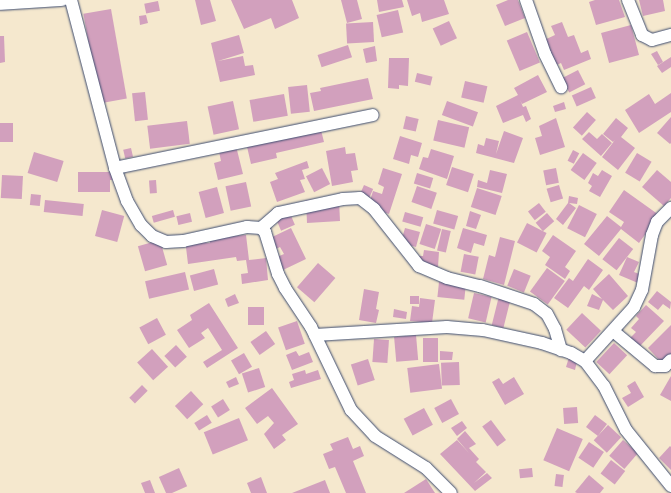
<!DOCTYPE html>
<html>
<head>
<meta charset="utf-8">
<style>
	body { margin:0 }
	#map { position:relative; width:671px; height:493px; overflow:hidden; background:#f5e8ce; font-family:Delius,sans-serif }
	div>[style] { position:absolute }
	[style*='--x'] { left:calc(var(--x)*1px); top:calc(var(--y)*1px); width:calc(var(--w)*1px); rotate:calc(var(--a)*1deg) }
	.building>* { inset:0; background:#d2a0bd; transform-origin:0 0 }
	.roads { filter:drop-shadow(0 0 1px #3c4b6f) drop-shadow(0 0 1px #3c4b6f) }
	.minor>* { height:12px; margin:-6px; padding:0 6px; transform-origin:6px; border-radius:6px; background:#fff }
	span { translate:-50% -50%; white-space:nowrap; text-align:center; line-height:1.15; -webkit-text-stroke:5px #fcf5e5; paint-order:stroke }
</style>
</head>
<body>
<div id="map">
	<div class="building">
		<div style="clip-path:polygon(195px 0,210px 0,216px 21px,201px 25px)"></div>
		<div style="clip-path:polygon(231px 0,292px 0,299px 18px,275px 29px,271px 18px,244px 29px)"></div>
		<div style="clip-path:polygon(341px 0,357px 0,362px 19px,347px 23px)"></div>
		<div style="clip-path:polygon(377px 0,402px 0,404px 7px,379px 12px)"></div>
		<div style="clip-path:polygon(407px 0,444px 0,449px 14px,422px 22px,420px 13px,412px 16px)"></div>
		<div style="clip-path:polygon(508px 0,518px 0,525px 18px,505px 26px,496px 5px)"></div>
		<div style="clip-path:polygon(595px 0,619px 0,625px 17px,596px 25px,589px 2px)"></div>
		<div style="clip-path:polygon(639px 0,663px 0,665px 11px,643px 16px)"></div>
		<div style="left:158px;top:1px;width:10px;height:14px;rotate:79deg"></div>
		<div style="left:111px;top:9px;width:91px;height:28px;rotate:80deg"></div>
		<div style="left:398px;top:10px;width:23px;height:22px;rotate:77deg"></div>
		<div style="clip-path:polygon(146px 15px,148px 23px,140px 25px,139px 16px)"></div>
		<div style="left:449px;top:21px;width:19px;height:18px;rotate:65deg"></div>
		<div style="left:373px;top:22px;width:20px;height:27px;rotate:87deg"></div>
		<div style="clip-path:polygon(562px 22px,568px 37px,574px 35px,581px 53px,588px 50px,591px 59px,564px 70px,561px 63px,552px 67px,542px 41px,555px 35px,551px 26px)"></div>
		<div style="left:631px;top:25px;width:31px;height:31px;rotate:75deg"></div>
		<div style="left:527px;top:32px;width:33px;height:22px;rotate:67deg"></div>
		<div style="clip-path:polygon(239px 35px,244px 53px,218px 61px,243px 56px,245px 66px,253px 65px,255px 75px,220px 82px,211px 43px)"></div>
		<div style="clip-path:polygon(0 36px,4px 36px,5px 62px,0 63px)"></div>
		<div style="left:348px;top:45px;width:13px;height:32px;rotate:72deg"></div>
		<div style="clip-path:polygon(375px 46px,377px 61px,366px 63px,363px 49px)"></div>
		<div style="clip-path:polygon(657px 51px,663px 62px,658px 65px,651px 54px)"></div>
		<div style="clip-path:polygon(671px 57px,671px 67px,662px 73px,657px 66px)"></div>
		<div style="clip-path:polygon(389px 58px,409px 58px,408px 86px,399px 85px,399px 89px,388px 88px)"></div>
		<div style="left:578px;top:70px;width:16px;height:18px;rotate:63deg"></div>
		<div style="left:417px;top:73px;width:16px;height:9px;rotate:14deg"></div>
		<div style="clip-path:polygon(538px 75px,547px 92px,522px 104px,520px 100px,523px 107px,526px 106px,531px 119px,526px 122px,523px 115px,503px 123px,496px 106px,518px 95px,514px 88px)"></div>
		<div style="clip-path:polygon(368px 78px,373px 99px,314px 111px,310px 93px,321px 91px,320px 88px)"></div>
		<div style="left:465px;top:81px;width:23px;height:17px;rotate:13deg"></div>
		<div style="left:307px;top:85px;width:27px;height:19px;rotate:84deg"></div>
		<div style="left:591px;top:87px;width:12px;height:21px;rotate:66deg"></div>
		<div style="left:145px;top:92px;width:28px;height:13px;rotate:84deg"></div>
		<div style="clip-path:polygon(671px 93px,671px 112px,639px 133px,625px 110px,649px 94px,655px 104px)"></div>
		<div style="left:284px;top:94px;width:22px;height:35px;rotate:80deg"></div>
		<div style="left:233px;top:101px;width:29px;height:26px;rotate:78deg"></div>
		<div style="left:447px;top:101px;width:33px;height:15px;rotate:20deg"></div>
		<div style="clip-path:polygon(564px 102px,566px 109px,555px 112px,553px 106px)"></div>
		<div style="left:587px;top:112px;width:12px;height:21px;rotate:42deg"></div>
		<div style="left:406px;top:116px;width:13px;height:13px;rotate:13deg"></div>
		<div style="clip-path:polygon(671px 117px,671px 143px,670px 144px,657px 133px)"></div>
		<div style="clip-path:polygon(556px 118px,565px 147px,540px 155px,535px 138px,542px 136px,539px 126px)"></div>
		<div style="clip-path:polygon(616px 118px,628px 128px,621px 137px,635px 148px,618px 170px,602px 157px,615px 140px,613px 142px,603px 134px)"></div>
		<div style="left:438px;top:120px;width:32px;height:21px;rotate:13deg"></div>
		<div style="left:187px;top:121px;width:23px;height:40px;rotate:83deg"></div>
		<div style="clip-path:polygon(319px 122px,324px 142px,276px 153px,277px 158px,251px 164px,245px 138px)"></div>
		<div style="left:0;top:123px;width:13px;height:19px"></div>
		<div style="clip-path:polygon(504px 131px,523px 138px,514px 163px,476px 153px,478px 144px,484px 146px,486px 138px,499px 141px,496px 154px)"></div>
		<div style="clip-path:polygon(589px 132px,597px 139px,602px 134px,612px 143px,601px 156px,582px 139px)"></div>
		<div style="clip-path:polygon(400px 136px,422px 143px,418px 157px,411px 155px,409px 164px,393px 159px)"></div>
		<div style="clip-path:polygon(235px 142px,243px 174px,218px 180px,214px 163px,221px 161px,218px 147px)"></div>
		<div style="clip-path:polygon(345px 147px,346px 154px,355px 153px,358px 170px,351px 171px,353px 182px,332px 186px,326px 151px)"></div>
		<div style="left:131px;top:148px;width:9px;height:8px;rotate:77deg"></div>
		<div style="clip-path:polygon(431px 149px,454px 156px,447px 179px,419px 169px,423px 157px,428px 158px)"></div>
		<div style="left:573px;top:150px;width:7px;height:12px;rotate:27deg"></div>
		<div style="left:34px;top:152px;width:31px;height:22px;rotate:17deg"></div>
		<div style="left:583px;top:153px;width:17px;height:21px;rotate:36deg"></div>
		<div style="left:637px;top:153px;width:17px;height:23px;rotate:31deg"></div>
		<div style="clip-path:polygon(307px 161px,309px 168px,302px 170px,305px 179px,300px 180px,305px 192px,277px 202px,270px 182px,278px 179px,275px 173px)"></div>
		<div style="left:452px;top:167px;width:23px;height:19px;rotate:18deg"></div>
		<div style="left:322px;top:168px;width:18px;height:18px;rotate:63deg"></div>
		<div style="clip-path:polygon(383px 168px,402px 174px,389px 214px,368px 207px,373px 191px,382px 194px,384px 187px,378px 184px)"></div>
		<div style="left:556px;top:168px;width:15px;height:13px;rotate:79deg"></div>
		<div style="clip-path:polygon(490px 170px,507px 174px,502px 193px,477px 187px,478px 180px,487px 183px)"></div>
		<div style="clip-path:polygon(602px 170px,612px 176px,600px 197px,589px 191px,592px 186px,588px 183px,593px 173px,598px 176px)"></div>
		<div style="clip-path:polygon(657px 170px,671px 182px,671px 198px,664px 206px,642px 187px)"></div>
		<div style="clip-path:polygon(78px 172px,114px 172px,114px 180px,110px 180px,110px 192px,78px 192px)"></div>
		<div style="left:417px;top:173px;width:17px;height:11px;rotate:17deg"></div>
		<div style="left:2px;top:175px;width:21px;height:23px;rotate:3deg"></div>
		<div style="left:156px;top:180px;width:13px;height:7px;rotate:86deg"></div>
		<div style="left:246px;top:182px;width:25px;height:21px;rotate:78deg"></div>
		<div style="left:364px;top:185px;width:10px;height:10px;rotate:24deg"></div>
		<div style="left:559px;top:185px;width:14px;height:13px;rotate:73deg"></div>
		<div style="left:417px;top:186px;width:21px;height:17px;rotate:19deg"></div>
		<div style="left:217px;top:187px;width:27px;height:19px;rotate:75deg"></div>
		<div style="left:477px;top:188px;width:26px;height:20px;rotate:18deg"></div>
		<div style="clip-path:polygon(624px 190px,659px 215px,639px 243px,621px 229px,599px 256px,584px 244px,607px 216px,621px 227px,624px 222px,609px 212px)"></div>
		<div style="left:31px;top:194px;width:10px;height:11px;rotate:6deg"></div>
		<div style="clip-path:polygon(569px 196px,578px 198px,577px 204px,569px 203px,576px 208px,563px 225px,556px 219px,568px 203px)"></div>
		<div style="clip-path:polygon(328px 199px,339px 200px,340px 221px,307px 223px,306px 200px)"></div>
		<div style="left:45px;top:200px;width:39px;height:12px;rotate:6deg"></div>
		<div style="left:539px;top:203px;width:11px;height:14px;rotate:52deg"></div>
		<div style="left:579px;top:205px;width:20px;height:26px;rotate:27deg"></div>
		<div style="left:102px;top:210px;width:23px;height:27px;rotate:15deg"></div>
		<div style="left:173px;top:210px;width:7px;height:22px;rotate:74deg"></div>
		<div style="left:437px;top:210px;width:22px;height:14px;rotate:16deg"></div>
		<div style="left:289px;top:211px;width:15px;height:15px;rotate:67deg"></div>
		<div style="clip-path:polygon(470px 211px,481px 215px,476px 229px,466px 226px)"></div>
		<div style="left:405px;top:212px;width:19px;height:10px;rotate:16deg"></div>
		<div style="left:190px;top:213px;width:9px;height:14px;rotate:77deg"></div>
		<div style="left:547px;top:213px;width:11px;height:15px;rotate:49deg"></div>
		<div style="left:527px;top:223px;width:22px;height:22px;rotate:27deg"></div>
		<div style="left:426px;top:224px;width:16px;height:21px;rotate:18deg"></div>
		<div style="clip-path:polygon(291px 228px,306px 259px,283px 270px,277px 257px,284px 254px,280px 247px,274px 250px,268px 239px)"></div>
		<div style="clip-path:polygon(405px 228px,420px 232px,416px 247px,397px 242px,399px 234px,403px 235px)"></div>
		<div style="clip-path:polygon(463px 228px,487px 235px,484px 246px,474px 243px,471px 253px,457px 248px)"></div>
		<div style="left:442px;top:229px;width:9px;height:22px;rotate:13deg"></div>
		<div style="clip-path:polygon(209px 233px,232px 236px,246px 235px,249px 260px,266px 258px,268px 280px,242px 284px,241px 274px,248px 273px,246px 260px,237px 261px,236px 257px,188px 264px,185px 239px,206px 237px,206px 243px,210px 243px)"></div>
		<div style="clip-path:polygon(553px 235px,576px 251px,565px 267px,570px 271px,565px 279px,545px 265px,550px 257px,542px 251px)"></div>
		<div style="clip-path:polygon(500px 237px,515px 241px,504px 285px,483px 279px,489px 255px,495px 257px)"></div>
		<div style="left:619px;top:238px;width:18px;height:27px;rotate:38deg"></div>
		<div style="left:160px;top:240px;width:26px;height:23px;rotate:74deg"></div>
		<div style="clip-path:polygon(424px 250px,439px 252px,438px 267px,418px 265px,419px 256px,423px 256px)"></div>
		<div style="left:464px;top:254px;width:15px;height:18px;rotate:11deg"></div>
		<div style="clip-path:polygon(627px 257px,639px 262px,634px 272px,642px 275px,638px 283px,619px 275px)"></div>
		<div style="clip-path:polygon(588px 259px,603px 270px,589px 290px,584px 286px,568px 308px,554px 298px,569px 278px,573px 281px)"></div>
		<div style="left:318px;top:263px;width:23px;height:32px;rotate:41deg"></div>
		<div style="left:547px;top:268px;width:22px;height:29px;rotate:36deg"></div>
		<div style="left:214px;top:269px;width:16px;height:25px;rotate:75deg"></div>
		<div style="left:514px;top:269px;width:18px;height:18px;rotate:22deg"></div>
		<div style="left:185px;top:272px;width:18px;height:41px;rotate:77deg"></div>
		<div style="clip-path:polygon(609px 274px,628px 296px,613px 310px,603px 300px,599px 310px,587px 306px,592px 294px,602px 299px,593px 289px)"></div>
		<div style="left:439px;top:282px;width:27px;height:15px;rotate:6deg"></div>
		<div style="clip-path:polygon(364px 289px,379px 292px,376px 309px,379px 310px,376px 323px,359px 320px)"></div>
		<div style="clip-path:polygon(657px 291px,671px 302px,670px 309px,663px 304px,658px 310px,648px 302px)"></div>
		<div style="left:474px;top:293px;width:18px;height:26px;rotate:13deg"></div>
		<div style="clip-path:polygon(235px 294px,239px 303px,228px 307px,225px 299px)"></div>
		<div style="left:410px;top:296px;width:9px;height:8px"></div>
		<div style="left:499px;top:296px;width:12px;height:30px;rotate:14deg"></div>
		<div style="clip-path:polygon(420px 298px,435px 300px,432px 323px,410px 321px,412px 306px,419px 307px)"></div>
		<div style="clip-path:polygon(209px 303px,238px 348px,207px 368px,203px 362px,222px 350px,208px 328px,201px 333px,205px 338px,189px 348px,177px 330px,192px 320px,190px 315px)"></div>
		<div style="clip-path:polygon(646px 305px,664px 321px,639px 347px,630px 338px,636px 332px,631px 328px,639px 319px,636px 316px)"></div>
		<div style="left:264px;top:307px;width:18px;height:16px;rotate:90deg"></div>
		<div style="clip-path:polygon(394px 309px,407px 312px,406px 319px,393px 317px)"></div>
		<div style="left:582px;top:313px;width:26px;height:23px;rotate:43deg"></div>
		<div style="left:157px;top:318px;width:19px;height:20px;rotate:62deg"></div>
		<div style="left:297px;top:321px;width:24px;height:20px;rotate:71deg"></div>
		<div style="clip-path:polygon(671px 325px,671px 355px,662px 363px,648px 348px)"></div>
		<div style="left:266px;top:331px;width:16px;height:19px;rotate:55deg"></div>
		<div style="left:416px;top:335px;width:25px;height:22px;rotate:85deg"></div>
		<div style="left:423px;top:338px;width:15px;height:24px"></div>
		<div style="left:374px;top:339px;width:15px;height:23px;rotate:4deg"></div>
		<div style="left:614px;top:343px;width:18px;height:26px;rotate:43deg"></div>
		<div style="left:176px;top:345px;width:16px;height:16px;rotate:47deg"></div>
		<div style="left:152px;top:349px;width:24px;height:20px;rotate:48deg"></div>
		<div style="clip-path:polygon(296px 351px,299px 356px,309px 352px,313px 362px,292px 370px,286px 355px)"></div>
		<div style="clip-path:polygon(440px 351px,453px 352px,452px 360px,440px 360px)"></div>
		<div style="left:244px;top:353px;width:16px;height:15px;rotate:60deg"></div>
		<div style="clip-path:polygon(570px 354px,578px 357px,575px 370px,566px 367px)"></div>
		<div style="left:368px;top:359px;width:22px;height:18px;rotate:72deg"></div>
		<div style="left:459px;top:362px;width:23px;height:18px;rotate:88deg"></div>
		<div style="left:439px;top:364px;width:25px;height:32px;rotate:83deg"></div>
		<div style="left:259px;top:368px;width:20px;height:18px;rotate:72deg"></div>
		<div style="clip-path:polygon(305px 370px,306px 374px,318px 370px,321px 379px,291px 388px,289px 382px,294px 380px,292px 374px)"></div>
		<div style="clip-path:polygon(671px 376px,671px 401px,660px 395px)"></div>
		<div style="clip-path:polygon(236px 377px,239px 384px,229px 388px,226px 382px)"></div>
		<div style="clip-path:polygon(514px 377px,524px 394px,505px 405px,492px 382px,499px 378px,503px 384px)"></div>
		<div style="clip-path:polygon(635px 381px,644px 397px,628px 407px,622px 398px,631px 393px,627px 386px)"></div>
		<div style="left:142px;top:385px;width:8px;height:18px;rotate:45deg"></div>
		<div style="clip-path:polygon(272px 388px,298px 424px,282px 435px,286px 440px,274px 449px,264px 434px,274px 423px,268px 416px,257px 424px,245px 408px)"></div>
		<div style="left:191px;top:391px;width:18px;height:22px;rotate:47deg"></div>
		<div style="left:223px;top:399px;width:13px;height:14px;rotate:58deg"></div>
		<div style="left:451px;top:399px;width:17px;height:19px;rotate:62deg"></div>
		<div style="left:577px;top:407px;width:16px;height:14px;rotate:86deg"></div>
		<div style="left:424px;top:408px;width:19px;height:23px;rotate:62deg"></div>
		<div style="left:207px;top:415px;width:9px;height:15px;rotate:58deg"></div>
		<div style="left:595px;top:415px;width:15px;height:15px;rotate:37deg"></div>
		<div style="left:239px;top:418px;width:24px;height:38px;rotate:68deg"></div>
		<div style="left:491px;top:420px;width:25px;height:11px;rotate:53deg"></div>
		<div style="clip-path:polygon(462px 421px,467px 428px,457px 436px,451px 428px)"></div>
		<div style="left:608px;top:425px;width:18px;height:21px;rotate:43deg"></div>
		<div style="left:557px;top:428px;width:28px;height:35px;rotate:23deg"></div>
		<div style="clip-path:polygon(465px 431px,476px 444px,469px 448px,479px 459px,476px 462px,486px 472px,474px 483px,487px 473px,492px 478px,475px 491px,440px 454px,457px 440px,469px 453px,457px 439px)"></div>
		<div style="clip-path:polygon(348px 437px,353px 449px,360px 446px,364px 456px,353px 461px,366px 493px,346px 493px,335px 467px,329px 469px,323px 454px,333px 450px,330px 444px)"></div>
		<div style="left:623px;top:440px;width:20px;height:21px;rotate:41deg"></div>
		<div style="left:589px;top:442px;width:18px;height:19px;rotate:34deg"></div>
		<div style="clip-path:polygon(670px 446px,671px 447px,671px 470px,659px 458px)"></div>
		<div style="left:611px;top:460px;width:18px;height:17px;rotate:38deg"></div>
		<div style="left:179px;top:468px;width:20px;height:22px;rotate:66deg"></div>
		<div style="left:532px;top:468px;width:9px;height:13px;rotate:84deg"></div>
		<div style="left:556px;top:474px;width:8px;height:12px;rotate:7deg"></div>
		<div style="clip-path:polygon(589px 475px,604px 488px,600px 493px,577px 493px,575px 492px)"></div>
		<div style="clip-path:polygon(261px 477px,267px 493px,251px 493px,247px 483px)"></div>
		<div style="clip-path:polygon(426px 479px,435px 493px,404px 493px)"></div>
		<div style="clip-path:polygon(150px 480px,155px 493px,145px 493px,141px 483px)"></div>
		<div style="clip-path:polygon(325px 480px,330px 493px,292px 493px)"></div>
	</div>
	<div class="roads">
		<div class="minor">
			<div style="--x:71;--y:0;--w:174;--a:75.3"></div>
			<div style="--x:115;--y:168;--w:35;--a:70"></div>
			<div style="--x:127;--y:201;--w:28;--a:60"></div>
			<div style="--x:141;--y:225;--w:16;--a:45"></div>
			<div style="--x:152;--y:236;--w:15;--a:23"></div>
			<div style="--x:166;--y:242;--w:17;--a:-3"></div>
			<div style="--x:183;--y:241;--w:66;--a:-12.3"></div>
			<div style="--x:247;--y:227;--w:14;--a:4"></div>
			<div style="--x:261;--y:228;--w:6;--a:45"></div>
			<div style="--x:265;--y:232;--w:44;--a:72.8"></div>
			<div style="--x:278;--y:274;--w:16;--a:63"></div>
			<div style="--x:285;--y:288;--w:47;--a:56.3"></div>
			<div style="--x:311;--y:327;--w:92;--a:64.3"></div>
			<div style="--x:351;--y:410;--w:35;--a:47"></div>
			<div style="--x:375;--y:436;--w:60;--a:32.1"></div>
			<div style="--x:426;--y:468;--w:35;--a:45"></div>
			<div style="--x:526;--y:0;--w:57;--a:70.6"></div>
			<div style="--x:545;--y:54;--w:37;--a:64"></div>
			<div style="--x:628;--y:0;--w:38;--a:68"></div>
			<div style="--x:642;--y:35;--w:11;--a:27"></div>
			<div style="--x:652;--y:40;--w:20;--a:-15"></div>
			<div style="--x:0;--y:4;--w:62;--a:-3.7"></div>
			<div style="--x:115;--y:168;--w:263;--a:-11.6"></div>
			<div style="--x:261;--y:228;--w:23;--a:-41"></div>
			<div style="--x:278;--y:213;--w:66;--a:-12.2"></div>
			<div style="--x:343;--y:199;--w:17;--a:-3"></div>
			<div style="--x:360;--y:198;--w:18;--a:38"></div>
			<div style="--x:374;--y:209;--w:73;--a:51.7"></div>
			<div style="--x:419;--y:266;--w:30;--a:23"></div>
			<div style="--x:447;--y:278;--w:34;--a:14"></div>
			<div style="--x:480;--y:286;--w:57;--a:18.4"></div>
			<div style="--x:534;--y:304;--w:16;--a:38"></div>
			<div style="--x:547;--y:314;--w:17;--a:62"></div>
			<div style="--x:555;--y:329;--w:22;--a:74"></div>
			<div style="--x:613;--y:331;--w:55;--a:39.8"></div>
			<div style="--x:655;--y:366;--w:10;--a:0"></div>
			<div style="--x:665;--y:366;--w:8;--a:-45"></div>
			<div style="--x:315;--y:335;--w:132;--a:-3.5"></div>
			<div style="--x:447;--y:327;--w:36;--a:5"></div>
			<div style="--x:483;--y:330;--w:60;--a:12.4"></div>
			<div style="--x:542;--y:343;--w:31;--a:19"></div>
			<div style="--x:571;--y:353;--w:16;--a:30"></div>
			<div style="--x:585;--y:361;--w:31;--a:53"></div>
			<div style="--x:604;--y:386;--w:49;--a:63.4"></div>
			<div style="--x:626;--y:430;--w:72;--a:51.2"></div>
			<div style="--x:585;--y:361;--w:73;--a:-47.8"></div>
			<div style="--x:634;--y:307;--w:19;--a:-65"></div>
			<div style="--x:642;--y:290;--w:56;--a:-79.7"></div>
			<div style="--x:652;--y:235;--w:14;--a:-69"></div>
			<div style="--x:657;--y:222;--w:20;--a:-45"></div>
		</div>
	</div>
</div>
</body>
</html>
